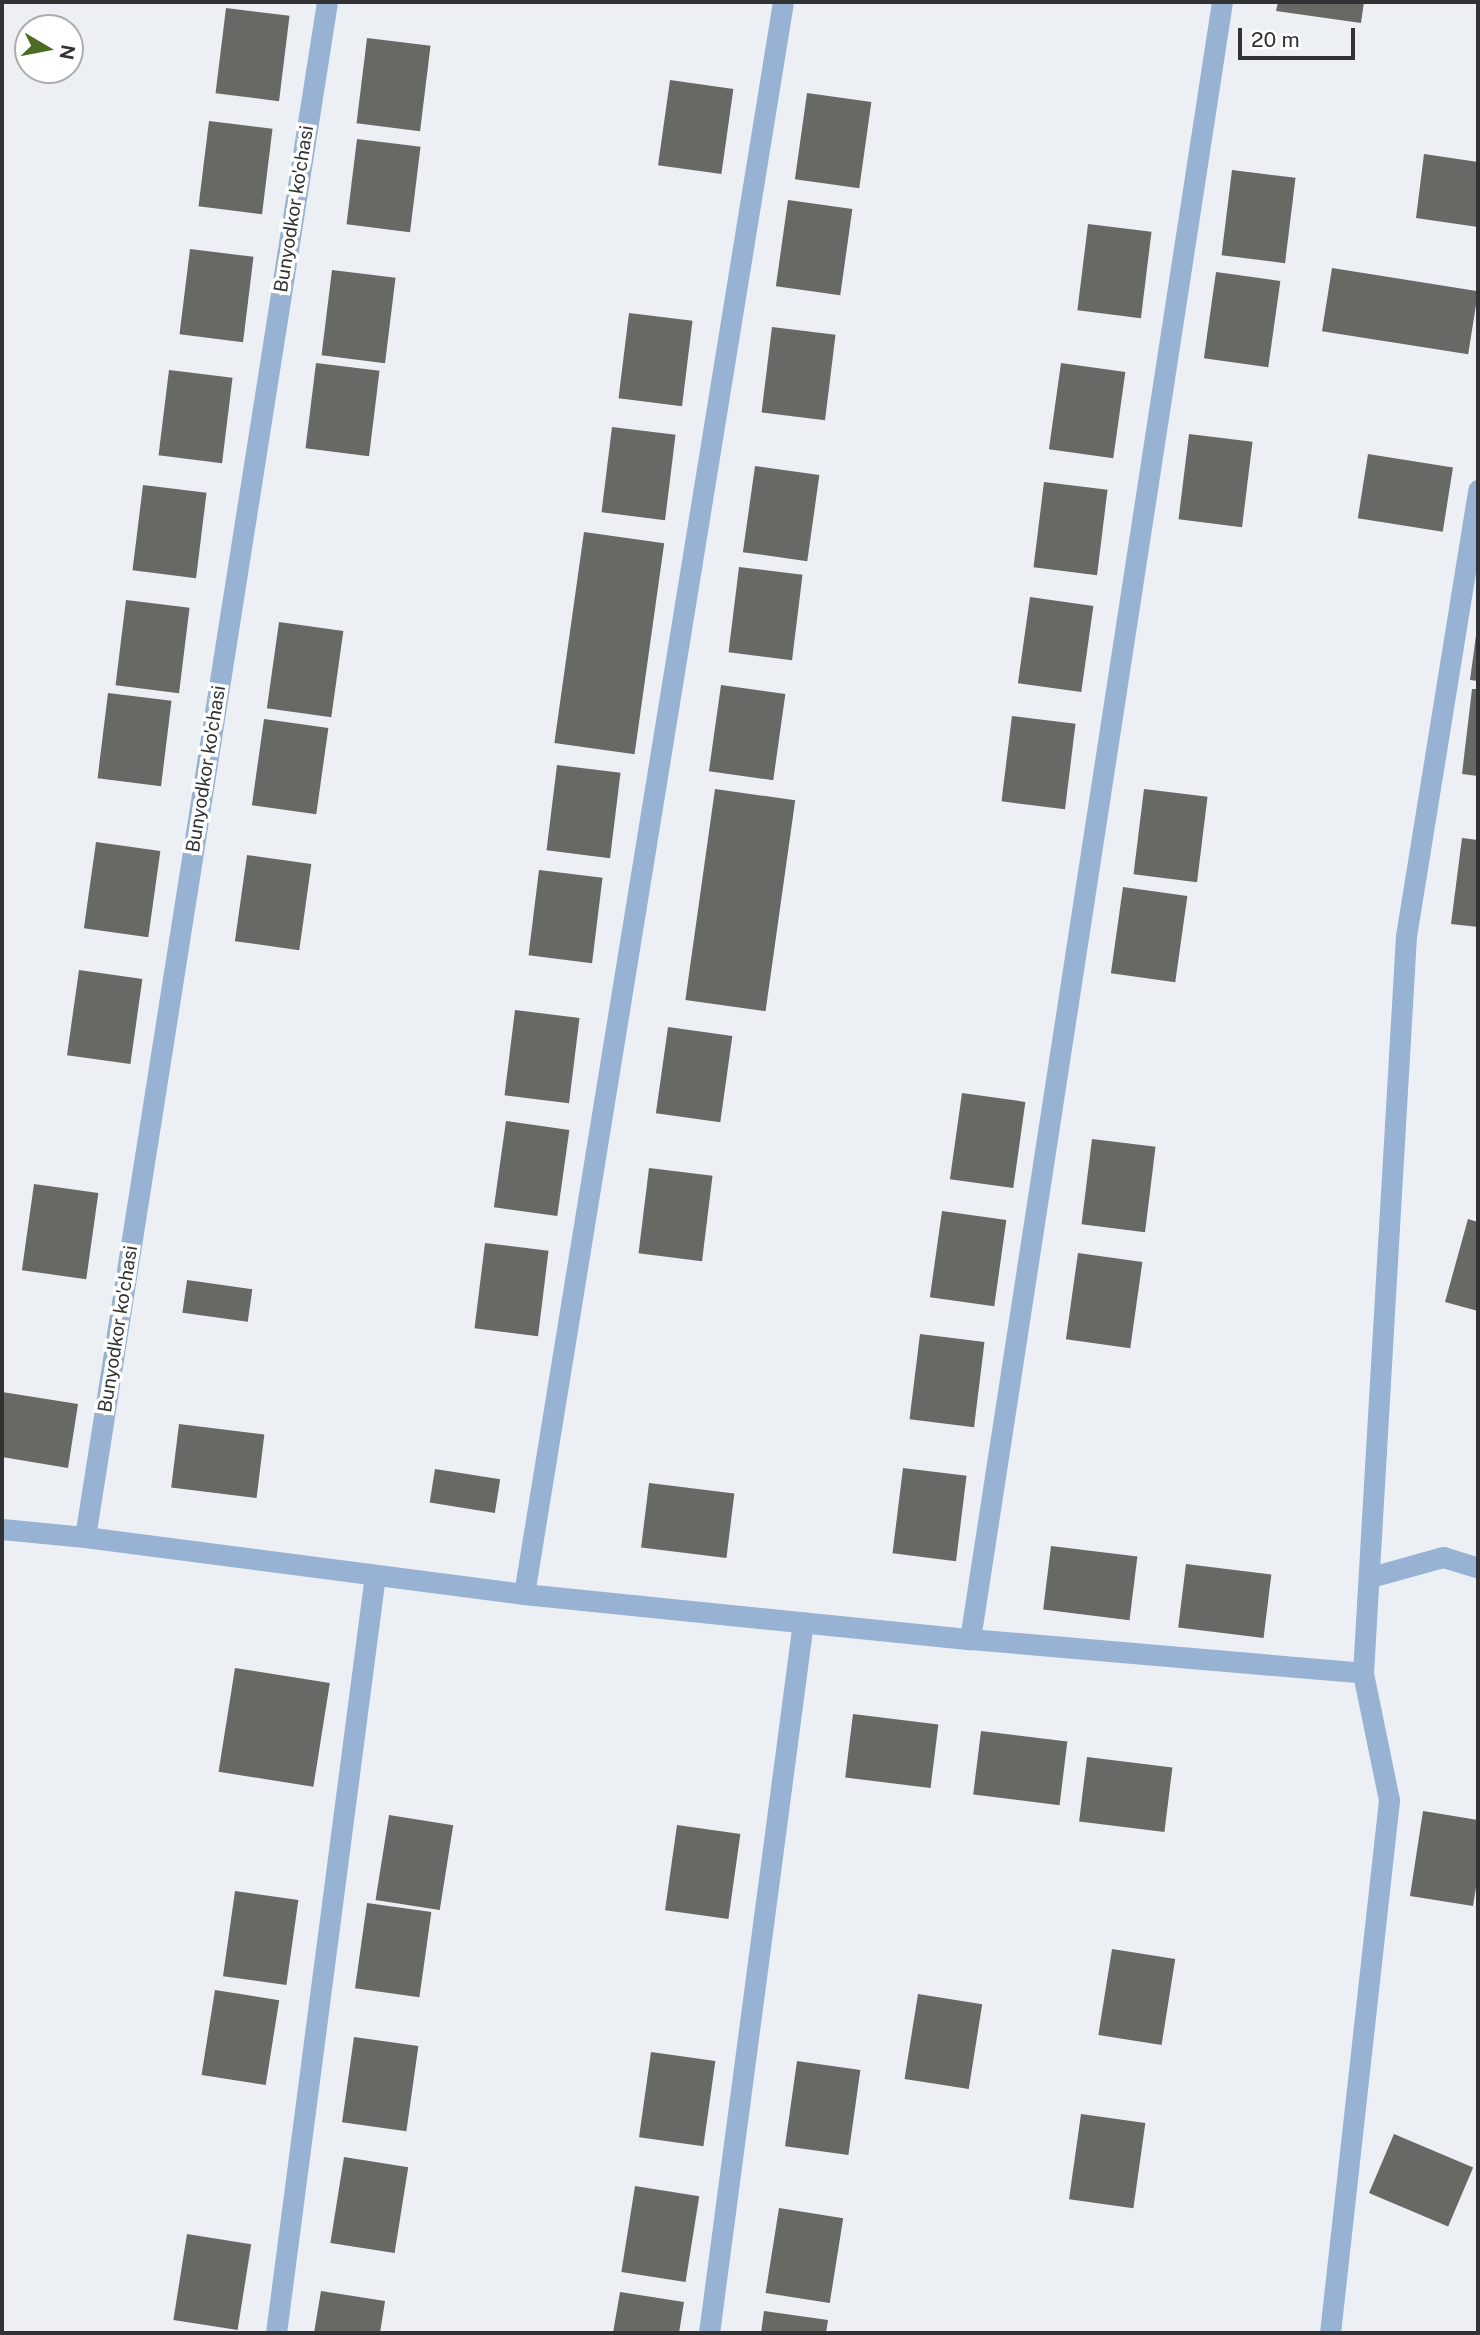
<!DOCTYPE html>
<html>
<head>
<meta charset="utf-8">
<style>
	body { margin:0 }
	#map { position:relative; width:1480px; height:2335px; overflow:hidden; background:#ecf0f5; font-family:"Public Sans",sans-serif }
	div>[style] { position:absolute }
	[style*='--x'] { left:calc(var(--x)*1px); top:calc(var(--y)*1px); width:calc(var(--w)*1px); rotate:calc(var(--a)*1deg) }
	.building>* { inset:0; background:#676965; transform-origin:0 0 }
	.minor>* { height:21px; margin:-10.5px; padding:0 10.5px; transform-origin:10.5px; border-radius:10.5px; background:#97b2d3 }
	span { translate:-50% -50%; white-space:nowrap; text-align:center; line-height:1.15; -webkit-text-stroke:7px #fff; paint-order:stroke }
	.street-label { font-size:19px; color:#303234 }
	.frame { position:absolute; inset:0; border:4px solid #303234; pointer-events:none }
	.north { position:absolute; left:14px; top:14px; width:70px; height:70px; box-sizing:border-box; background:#fff; border:2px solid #acadae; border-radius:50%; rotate:100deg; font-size:19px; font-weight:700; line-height:28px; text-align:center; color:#303234 }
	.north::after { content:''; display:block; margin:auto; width:24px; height:32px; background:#4a6c23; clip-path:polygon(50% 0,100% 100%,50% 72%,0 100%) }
	.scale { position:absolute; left:1238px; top:28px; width:117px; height:32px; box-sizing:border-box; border:4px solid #303234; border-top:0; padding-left:9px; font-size:21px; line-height:24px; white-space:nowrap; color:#303234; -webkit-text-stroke:5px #fff; paint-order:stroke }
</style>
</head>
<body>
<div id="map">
	<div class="building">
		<div style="clip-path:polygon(1278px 2px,1364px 2px,1361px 23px,1276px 11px)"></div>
		<div style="left:226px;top:8px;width:64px;height:86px;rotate:7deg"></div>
		<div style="left:367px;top:38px;width:64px;height:86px;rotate:7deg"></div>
		<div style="left:670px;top:80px;width:64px;height:86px;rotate:8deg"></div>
		<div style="left:807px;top:93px;width:65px;height:87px;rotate:8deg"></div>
		<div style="left:209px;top:121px;width:64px;height:86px;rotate:7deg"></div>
		<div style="left:357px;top:139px;width:64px;height:86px;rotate:7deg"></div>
		<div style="clip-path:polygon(1424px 154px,1478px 162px,1478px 227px,1416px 218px)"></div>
		<div style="left:1232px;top:170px;width:64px;height:86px;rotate:7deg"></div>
		<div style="left:788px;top:200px;width:65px;height:87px;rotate:8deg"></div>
		<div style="left:1088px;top:224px;width:64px;height:87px;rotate:7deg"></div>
		<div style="left:190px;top:249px;width:64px;height:86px;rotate:7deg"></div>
		<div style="left:1332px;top:268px;width:148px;height:64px;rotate:9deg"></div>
		<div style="left:332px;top:270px;width:64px;height:86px;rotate:7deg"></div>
		<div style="left:1216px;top:272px;width:65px;height:87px;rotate:8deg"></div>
		<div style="left:629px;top:313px;width:64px;height:86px;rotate:7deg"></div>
		<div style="left:772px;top:327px;width:64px;height:86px;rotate:7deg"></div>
		<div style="left:316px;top:363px;width:64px;height:86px;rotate:7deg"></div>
		<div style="left:1061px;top:363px;width:65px;height:87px;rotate:8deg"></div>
		<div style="left:169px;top:370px;width:64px;height:86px;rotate:7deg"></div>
		<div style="left:612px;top:427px;width:64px;height:86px;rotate:7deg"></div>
		<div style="left:1189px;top:434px;width:64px;height:86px;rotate:7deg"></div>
		<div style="left:1368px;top:454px;width:86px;height:65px;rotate:9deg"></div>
		<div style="left:755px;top:466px;width:65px;height:87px;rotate:8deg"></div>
		<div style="left:1044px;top:482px;width:64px;height:86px;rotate:7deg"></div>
		<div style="left:143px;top:485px;width:64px;height:86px;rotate:7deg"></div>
		<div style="left:584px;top:532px;width:81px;height:213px;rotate:8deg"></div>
		<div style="left:739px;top:567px;width:64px;height:86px;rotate:7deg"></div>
		<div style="left:1030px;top:597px;width:64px;height:87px;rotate:8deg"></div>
		<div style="left:126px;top:600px;width:64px;height:86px;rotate:7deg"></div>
		<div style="left:279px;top:622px;width:65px;height:87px;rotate:8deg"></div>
		<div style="clip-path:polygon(1477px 628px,1478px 628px,1478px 681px,1470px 680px)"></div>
		<div style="left:721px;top:685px;width:65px;height:87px;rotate:8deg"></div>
		<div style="clip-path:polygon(1472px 689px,1478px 689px,1478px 776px,1462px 774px)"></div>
		<div style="left:108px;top:693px;width:64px;height:86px;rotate:7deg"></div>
		<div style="left:1012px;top:716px;width:64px;height:86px;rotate:7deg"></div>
		<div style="left:264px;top:719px;width:65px;height:87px;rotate:8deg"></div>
		<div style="left:557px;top:765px;width:64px;height:86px;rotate:7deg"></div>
		<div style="left:715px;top:789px;width:81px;height:213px;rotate:8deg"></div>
		<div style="left:1144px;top:789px;width:64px;height:86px;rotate:7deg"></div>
		<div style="clip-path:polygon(1462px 838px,1478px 840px,1478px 927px,1451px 924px)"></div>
		<div style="left:96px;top:842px;width:65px;height:87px;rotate:8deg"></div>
		<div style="left:247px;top:855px;width:65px;height:87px;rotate:8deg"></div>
		<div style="left:539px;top:870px;width:64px;height:86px;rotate:7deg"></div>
		<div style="left:1123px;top:887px;width:65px;height:87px;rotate:8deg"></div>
		<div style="left:79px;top:970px;width:64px;height:86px;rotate:8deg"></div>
		<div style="left:515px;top:1010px;width:65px;height:86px;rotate:7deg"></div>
		<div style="left:668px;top:1027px;width:65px;height:87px;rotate:8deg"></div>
		<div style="left:962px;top:1093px;width:64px;height:87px;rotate:8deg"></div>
		<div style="left:506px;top:1121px;width:64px;height:87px;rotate:8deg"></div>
		<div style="left:1092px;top:1139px;width:64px;height:86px;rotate:7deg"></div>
		<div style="left:649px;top:1168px;width:64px;height:86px;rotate:7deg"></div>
		<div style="left:34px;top:1184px;width:65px;height:87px;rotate:8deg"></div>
		<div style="left:942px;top:1211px;width:65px;height:87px;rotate:8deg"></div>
		<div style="clip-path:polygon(1468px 1219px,1478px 1222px,1478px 1311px,1445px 1302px)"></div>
		<div style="left:485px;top:1243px;width:64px;height:86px;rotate:7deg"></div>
		<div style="left:1078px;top:1253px;width:65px;height:87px;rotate:8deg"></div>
		<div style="left:187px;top:1280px;width:66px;height:33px;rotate:8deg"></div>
		<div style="left:920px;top:1334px;width:65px;height:86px;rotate:7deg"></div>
		<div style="clip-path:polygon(2px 1392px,78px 1404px,68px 1468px,2px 1457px)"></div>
		<div style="left:179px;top:1424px;width:86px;height:64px;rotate:7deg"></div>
		<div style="left:903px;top:1468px;width:64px;height:86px;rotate:7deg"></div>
		<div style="left:435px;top:1469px;width:66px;height:34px;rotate:9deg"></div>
		<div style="left:649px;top:1483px;width:86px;height:65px;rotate:7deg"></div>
		<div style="left:1051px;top:1546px;width:87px;height:64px;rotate:7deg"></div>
		<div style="left:1186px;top:1564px;width:86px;height:64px;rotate:7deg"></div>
		<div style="left:235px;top:1668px;width:96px;height:105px;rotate:9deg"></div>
		<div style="left:853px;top:1714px;width:86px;height:64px;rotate:7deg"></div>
		<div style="left:981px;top:1731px;width:87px;height:64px;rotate:7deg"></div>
		<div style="left:1087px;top:1757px;width:86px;height:65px;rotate:7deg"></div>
		<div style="clip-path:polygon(1423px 1811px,1478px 1820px,1478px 1875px,1473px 1906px,1410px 1896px)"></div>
		<div style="left:389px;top:1815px;width:65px;height:86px;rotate:9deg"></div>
		<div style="left:677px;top:1825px;width:64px;height:86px;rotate:8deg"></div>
		<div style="left:235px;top:1891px;width:64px;height:86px;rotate:8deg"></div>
		<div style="left:367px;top:1903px;width:65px;height:86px;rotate:8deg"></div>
		<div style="left:1112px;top:1949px;width:64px;height:87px;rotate:9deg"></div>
		<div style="left:215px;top:1990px;width:65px;height:86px;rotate:9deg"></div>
		<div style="left:918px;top:1994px;width:65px;height:86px;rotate:9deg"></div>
		<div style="left:354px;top:2037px;width:65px;height:86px;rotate:8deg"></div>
		<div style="left:651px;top:2052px;width:65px;height:86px;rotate:8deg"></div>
		<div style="left:797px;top:2061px;width:64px;height:86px;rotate:8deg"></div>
		<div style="left:1081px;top:2114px;width:65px;height:86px;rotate:8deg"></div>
		<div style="left:1394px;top:2134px;width:86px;height:64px;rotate:23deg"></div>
		<div style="left:344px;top:2157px;width:65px;height:87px;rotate:9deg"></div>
		<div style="left:635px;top:2186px;width:65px;height:87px;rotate:9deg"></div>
		<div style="left:779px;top:2208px;width:65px;height:86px;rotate:9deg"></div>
		<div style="left:187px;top:2234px;width:65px;height:87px;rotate:9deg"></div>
		<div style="clip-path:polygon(321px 2291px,385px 2301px,380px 2333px,314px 2333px)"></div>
		<div style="clip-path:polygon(620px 2292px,684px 2302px,679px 2333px,613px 2333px)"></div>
		<div style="clip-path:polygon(764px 2311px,828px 2320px,826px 2333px,761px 2333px)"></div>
	</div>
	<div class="minor">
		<div style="--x:2;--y:1529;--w:83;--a:5.5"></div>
		<div style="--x:85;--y:1537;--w:443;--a:7.4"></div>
		<div style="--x:524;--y:1594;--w:448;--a:5.8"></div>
		<div style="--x:970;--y:1639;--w:394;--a:4.9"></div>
		<div style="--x:85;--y:1537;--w:1554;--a:-81.04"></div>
		<div style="--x:1371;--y:1577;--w:75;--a:-15.5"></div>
		<div style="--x:1443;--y:1557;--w:37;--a:17"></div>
		<div style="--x:524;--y:1594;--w:1613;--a:-80.76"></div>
		<div style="--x:970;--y:1639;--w:1656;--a:-81.25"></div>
		<div style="--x:276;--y:2333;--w:764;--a:-82.56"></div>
		<div style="--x:709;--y:2333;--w:717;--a:-82.47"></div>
		<div style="--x:1330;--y:2333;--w:536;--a:-83.68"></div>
		<div style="--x:1389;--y:1800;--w:130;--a:-101.6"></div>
		<div style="--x:1363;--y:1673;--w:738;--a:-86.66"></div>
		<div style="--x:1406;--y:936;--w:452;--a:-80.8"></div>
	</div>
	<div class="street-label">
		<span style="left:294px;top:209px;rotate:-81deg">Bunyodkor ko'chasi</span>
		<span style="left:206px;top:769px;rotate:-81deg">Bunyodkor ko'chasi</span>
		<span style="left:118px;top:1329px;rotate:-81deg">Bunyodkor ko'chasi</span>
	</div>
	<div class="frame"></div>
	<div class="north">N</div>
	<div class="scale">20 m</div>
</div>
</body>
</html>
